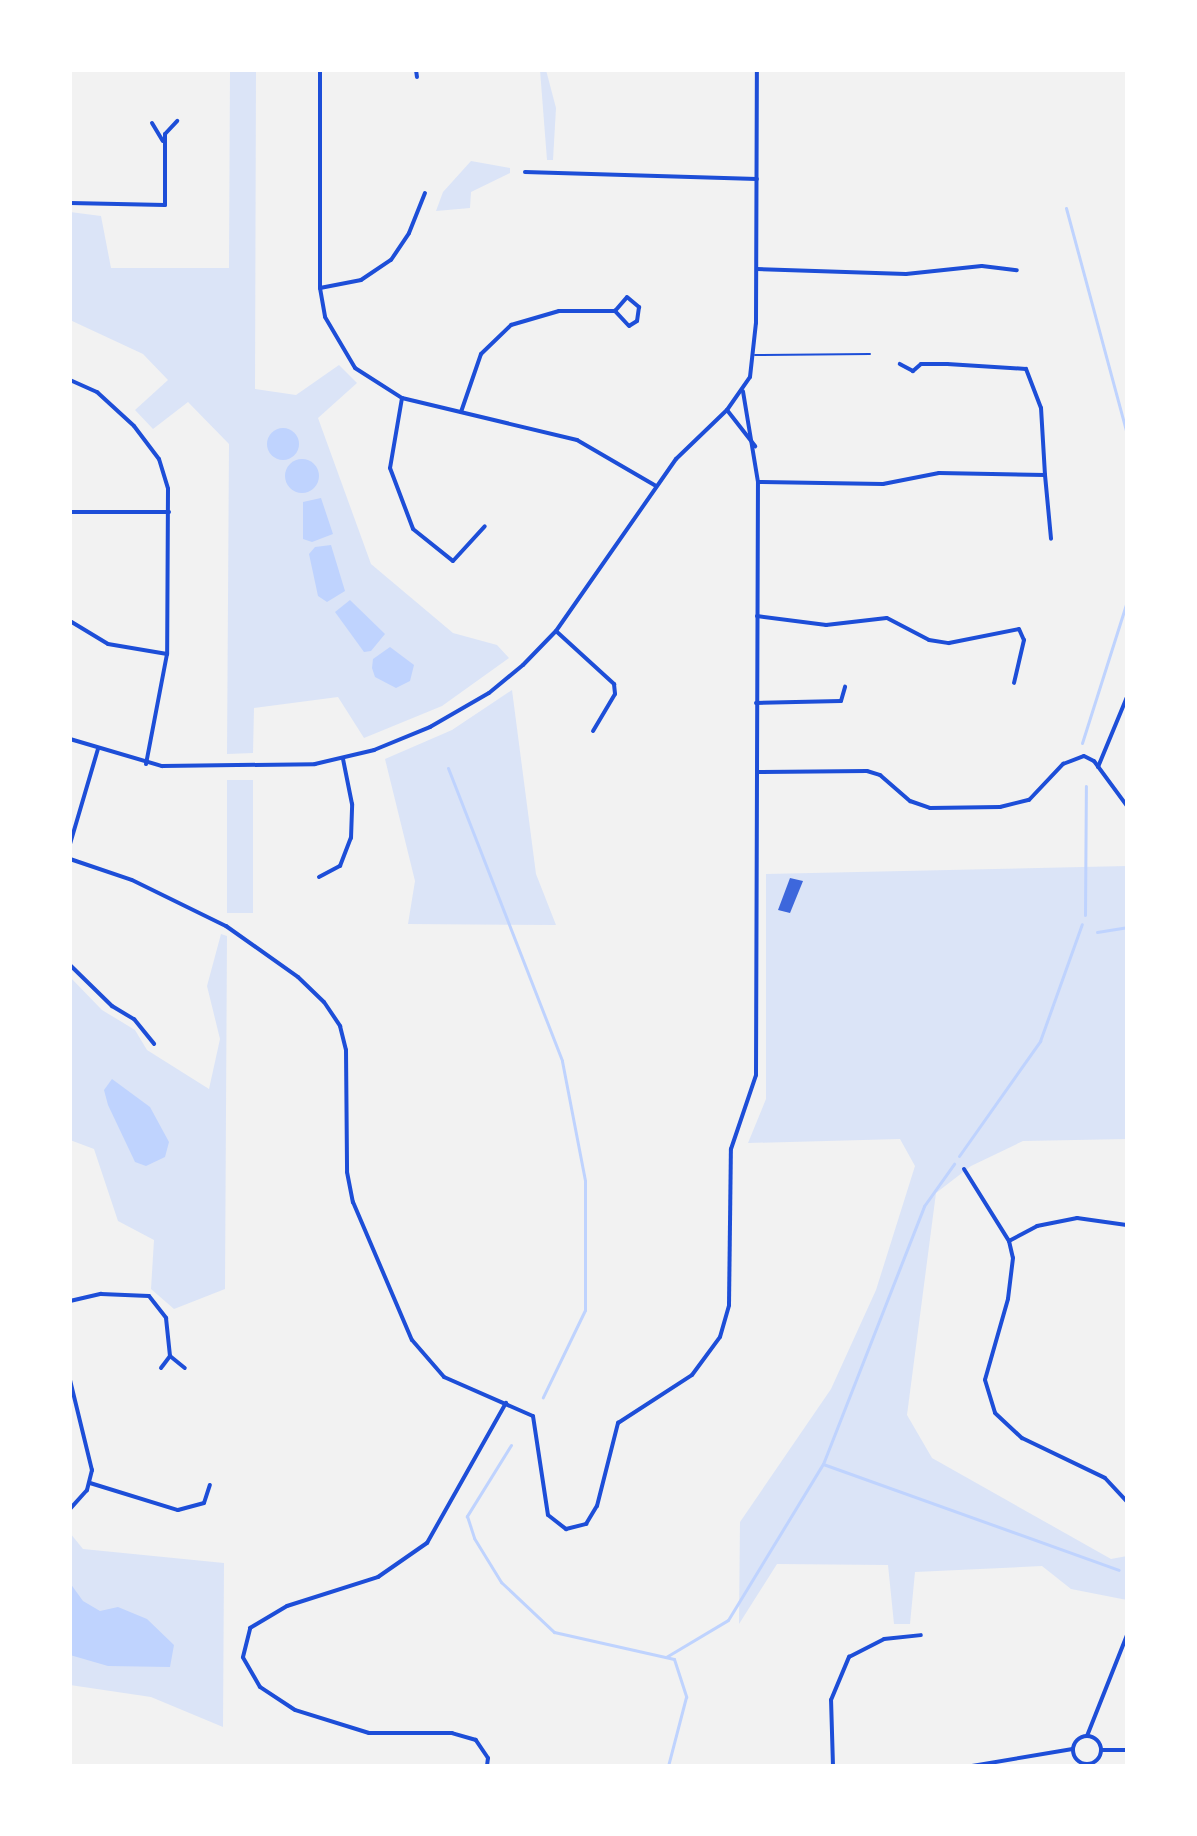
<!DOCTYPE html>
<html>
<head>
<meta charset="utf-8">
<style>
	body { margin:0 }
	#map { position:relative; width:1197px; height:1836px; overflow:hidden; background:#f2f2f2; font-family:Spectral,serif }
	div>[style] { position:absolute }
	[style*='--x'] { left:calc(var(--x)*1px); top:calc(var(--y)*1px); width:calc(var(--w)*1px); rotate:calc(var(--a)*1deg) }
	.green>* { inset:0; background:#dbe4f7; transform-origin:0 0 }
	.water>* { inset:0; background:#bfd3fe }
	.round { border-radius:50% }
	.stream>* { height:3px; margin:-1.5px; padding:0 1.5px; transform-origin:1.5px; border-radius:1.5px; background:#bfd3fe }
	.building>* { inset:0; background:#3d67dc }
	.service>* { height:2px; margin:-1px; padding:0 1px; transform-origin:1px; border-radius:1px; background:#1d4ed8 }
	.minor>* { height:4px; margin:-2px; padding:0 2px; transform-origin:2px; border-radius:2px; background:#1d4ed8 }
	.minor>.ring { margin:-2px; padding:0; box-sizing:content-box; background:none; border:4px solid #1d4ed8; border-radius:50% }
	span { translate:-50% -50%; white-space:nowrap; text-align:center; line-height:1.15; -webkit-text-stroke:8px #fff; paint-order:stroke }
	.frame { position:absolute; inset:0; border:72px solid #fff; pointer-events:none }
</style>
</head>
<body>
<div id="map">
	<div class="green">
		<div style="clip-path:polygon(230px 70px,256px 70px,255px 389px,296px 395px,339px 365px,357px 383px,318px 418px,371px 564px,453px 633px,497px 645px,509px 658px,442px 706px,364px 738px,338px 697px,254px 708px,253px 753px,227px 754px,229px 444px,188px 402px,153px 429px,135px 410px,168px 380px,143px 354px,70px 320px,70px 212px,101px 216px,111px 268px,229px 268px)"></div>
		<div style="clip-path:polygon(540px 70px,546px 70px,556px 108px,553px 160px,547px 160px)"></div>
		<div style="clip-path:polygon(471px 161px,510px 168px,510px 173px,471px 192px,470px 208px,436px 211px,443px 192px)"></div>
		<div style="clip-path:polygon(512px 690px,536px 874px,556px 925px,408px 924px,415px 881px,385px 759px,452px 730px)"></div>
		<div style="left:227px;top:780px;width:26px;height:133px"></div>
		<div style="clip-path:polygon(1127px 866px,1127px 1139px,1023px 1141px,971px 1166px,936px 1193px,907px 1415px,932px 1458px,1111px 1559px,1127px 1556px,1127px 1600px,1071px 1589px,1042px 1566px,915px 1572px,910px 1624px,894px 1624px,888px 1565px,777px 1564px,739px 1624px,740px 1522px,831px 1389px,876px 1290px,915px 1166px,900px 1139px,748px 1143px,766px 1099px,766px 874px)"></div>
		<div style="clip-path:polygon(221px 934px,227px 936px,225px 1289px,174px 1309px,151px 1289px,154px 1240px,118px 1221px,94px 1149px,70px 1140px,70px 977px,102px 1010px,135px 1030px,147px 1050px,209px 1089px,220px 1039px,207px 986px)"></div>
		<div style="clip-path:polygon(70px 1533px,83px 1549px,224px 1563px,223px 1727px,151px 1697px,70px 1685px)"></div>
	</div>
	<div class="water">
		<div class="round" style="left:267px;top:428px;width:32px;height:32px"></div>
		<div class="round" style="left:285px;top:459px;width:34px;height:34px"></div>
		<div style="clip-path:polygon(321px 498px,333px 534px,312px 542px,303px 539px,303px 502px)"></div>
		<div style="clip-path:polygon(331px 545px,345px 591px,327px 602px,318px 596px,309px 554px,315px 547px)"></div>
		<div style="clip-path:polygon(350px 600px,385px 634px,371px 651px,364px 652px,335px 612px)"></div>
		<div style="clip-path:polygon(390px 647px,414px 665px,410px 681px,396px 688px,375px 677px,372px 668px,373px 659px)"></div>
		<div style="clip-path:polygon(112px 1079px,150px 1107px,169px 1142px,165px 1157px,146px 1166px,135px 1162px,108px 1105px,104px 1090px)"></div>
		<div style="clip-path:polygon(70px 1583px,83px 1601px,100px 1611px,118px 1607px,147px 1619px,174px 1645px,170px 1667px,108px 1666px,70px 1655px)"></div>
	</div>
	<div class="stream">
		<div style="--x:1066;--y:208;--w:231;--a:74.9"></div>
		<div style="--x:1126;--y:431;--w:84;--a:89.3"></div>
		<div style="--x:1082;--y:743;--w:149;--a:-72.4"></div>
		<div style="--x:448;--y:768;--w:314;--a:68.7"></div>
		<div style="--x:562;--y:1061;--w:122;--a:79.1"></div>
		<div style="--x:585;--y:1181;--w:129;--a:90"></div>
		<div style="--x:585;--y:1310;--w:97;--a:115.8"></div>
		<div style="--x:1085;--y:915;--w:129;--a:-89.6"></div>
		<div style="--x:1097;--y:932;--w:30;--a:-9"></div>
		<div style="--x:959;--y:1156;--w:141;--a:-54.8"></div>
		<div style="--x:1040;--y:1041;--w:124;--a:-70.3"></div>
		<div style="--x:511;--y:1445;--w:84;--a:121.8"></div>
		<div style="--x:467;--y:1516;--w:23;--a:72"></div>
		<div style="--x:474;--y:1538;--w:52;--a:58.5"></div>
		<div style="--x:501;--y:1582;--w:73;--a:43.3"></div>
		<div style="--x:554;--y:1632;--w:123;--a:12.7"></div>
		<div style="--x:674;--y:1659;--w:40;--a:72"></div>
		<div style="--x:686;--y:1697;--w:71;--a:104.6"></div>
		<div style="--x:823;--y:1464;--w:314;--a:19.7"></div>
		<div style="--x:666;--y:1657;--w:72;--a:-30.8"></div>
		<div style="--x:728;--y:1620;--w:183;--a:-58.7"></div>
		<div style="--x:823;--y:1464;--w:277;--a:-68.6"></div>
		<div style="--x:924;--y:1206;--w:52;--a:-54.5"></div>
	</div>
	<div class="building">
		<div style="clip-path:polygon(790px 878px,803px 881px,790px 913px,778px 910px)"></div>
	</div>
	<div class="service">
		<div style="--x:755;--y:355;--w:115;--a:-0.5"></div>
	</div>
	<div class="minor">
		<div style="--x:320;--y:70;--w:218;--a:90"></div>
		<div style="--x:320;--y:288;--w:29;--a:80"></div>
		<div style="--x:325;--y:317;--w:59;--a:59.5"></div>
		<div style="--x:355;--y:368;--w:56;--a:32.6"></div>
		<div style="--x:402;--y:398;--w:180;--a:13.5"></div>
		<div style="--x:577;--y:440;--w:91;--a:30.2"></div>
		<div style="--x:416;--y:70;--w:7;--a:82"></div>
		<div style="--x:152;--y:123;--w:21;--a:59"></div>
		<div style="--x:525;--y:172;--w:232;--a:1.7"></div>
		<div style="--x:70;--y:203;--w:95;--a:1.2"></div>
		<div style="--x:165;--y:205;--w:71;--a:-90"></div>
		<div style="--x:165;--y:134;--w:18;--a:-47"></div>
		<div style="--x:757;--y:269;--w:149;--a:1.9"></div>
		<div style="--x:906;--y:274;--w:76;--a:-6"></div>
		<div style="--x:982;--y:266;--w:35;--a:7"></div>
		<div style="--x:320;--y:288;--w:42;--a:-11"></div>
		<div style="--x:361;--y:280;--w:36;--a:-34"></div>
		<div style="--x:391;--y:260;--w:32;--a:-56"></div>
		<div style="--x:409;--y:233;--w:43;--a:-68.2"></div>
		<div style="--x:70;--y:380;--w:30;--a:24"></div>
		<div style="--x:97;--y:392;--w:50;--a:42.6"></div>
		<div style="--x:134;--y:426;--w:41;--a:52.9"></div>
		<div style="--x:159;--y:459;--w:31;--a:73"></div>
		<div style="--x:168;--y:489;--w:165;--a:90.3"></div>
		<div style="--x:167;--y:654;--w:112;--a:100.8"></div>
		<div style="--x:402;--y:398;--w:71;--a:99.7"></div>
		<div style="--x:390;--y:468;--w:65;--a:69.3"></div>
		<div style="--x:413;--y:529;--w:51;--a:38.7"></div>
		<div style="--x:453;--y:561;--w:47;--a:-47.6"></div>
		<div style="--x:727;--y:410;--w:46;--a:52.1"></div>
		<div style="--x:461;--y:412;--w:61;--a:-71"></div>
		<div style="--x:481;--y:354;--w:42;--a:-44"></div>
		<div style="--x:511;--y:325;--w:50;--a:-16.3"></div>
		<div style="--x:559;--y:311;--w:56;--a:0"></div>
		<div style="--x:615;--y:311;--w:18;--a:-49"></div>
		<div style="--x:627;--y:297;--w:16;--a:40"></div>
		<div style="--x:639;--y:307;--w:14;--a:98"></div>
		<div style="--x:637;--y:321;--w:9;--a:148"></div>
		<div style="--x:629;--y:326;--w:21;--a:-133"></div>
		<div style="--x:1045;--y:475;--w:64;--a:84.6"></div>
		<div style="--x:758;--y:482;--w:125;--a:0.9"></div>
		<div style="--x:883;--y:484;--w:57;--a:-11.1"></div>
		<div style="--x:939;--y:473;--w:106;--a:1.1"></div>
		<div style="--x:1045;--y:475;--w:67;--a:-93.4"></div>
		<div style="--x:1041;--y:408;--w:42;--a:-111"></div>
		<div style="--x:1026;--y:369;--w:79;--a:-176.4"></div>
		<div style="--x:947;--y:364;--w:26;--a:180"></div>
		<div style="--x:921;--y:364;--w:11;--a:139"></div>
		<div style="--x:913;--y:371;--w:15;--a:-152"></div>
		<div style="--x:70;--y:512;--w:99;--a:0"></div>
		<div style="--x:757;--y:616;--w:70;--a:7.4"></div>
		<div style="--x:826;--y:625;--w:61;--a:-6.5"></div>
		<div style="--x:887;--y:618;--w:47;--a:27.6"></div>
		<div style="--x:929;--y:640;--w:20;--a:9"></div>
		<div style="--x:949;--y:643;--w:71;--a:-11.3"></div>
		<div style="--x:1019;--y:629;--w:12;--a:66"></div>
		<div style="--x:1024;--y:640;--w:44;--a:103.1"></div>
		<div style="--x:70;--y:621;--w:44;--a:31.2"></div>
		<div style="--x:108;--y:644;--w:60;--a:9.6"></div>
		<div style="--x:556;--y:631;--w:79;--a:42.4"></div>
		<div style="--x:614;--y:684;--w:10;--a:84"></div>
		<div style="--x:615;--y:694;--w:43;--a:120.7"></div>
		<div style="--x:756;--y:703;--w:85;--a:-1.3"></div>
		<div style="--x:841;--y:701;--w:15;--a:-74"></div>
		<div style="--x:70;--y:739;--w:96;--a:16.4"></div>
		<div style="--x:162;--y:766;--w:153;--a:-0.7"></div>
		<div style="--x:315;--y:764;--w:61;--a:-13.3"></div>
		<div style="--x:374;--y:750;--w:61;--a:-22.3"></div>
		<div style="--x:430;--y:727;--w:68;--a:-30"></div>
		<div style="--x:489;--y:693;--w:44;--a:-39.5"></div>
		<div style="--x:523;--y:665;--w:47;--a:-45.9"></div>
		<div style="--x:556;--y:631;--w:210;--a:-55.1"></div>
		<div style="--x:676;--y:459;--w:71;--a:-43.9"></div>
		<div style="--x:727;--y:410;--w:40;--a:-55.1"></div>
		<div style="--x:750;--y:377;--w:54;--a:-83.7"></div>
		<div style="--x:756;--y:323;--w:253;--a:-89.8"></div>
		<div style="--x:1098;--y:767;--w:76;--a:-67.5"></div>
		<div style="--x:757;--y:772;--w:110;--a:-0.5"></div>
		<div style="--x:867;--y:771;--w:14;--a:17"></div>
		<div style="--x:880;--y:775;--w:40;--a:41"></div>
		<div style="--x:910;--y:801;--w:21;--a:19"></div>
		<div style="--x:930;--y:808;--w:70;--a:-0.8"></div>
		<div style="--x:1000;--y:807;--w:30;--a:-14"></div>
		<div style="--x:1029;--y:800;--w:50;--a:-46.6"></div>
		<div style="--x:1063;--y:764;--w:22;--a:-21"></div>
		<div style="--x:1084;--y:756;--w:11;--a:27"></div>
		<div style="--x:1094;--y:761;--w:56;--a:53.7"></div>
		<div style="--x:70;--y:844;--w:99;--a:-73.6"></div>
		<div style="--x:70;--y:859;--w:65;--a:18.7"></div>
		<div style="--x:132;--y:880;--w:105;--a:26.1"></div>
		<div style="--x:226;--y:926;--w:88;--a:35.3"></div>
		<div style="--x:298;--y:977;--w:36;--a:44"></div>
		<div style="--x:324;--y:1002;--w:29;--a:56"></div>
		<div style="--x:340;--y:1026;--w:25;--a:76"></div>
		<div style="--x:346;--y:1050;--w:122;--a:89.5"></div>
		<div style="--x:347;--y:1172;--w:31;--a:79"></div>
		<div style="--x:353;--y:1202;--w:150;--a:66.9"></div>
		<div style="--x:412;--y:1340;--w:49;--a:49.1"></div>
		<div style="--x:444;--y:1377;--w:97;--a:23.7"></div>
		<div style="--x:533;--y:1416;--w:100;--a:81.4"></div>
		<div style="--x:548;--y:1515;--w:23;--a:38"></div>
		<div style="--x:566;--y:1529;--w:21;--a:-14"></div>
		<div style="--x:586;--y:1524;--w:21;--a:-59"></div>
		<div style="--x:597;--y:1506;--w:86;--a:-75.8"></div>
		<div style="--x:618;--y:1423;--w:88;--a:-33"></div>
		<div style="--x:692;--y:1375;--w:47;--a:-53.6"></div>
		<div style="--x:720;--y:1337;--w:33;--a:-74"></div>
		<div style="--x:729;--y:1305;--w:156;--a:-89.3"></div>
		<div style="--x:731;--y:1149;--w:78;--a:-71.3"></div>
		<div style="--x:756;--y:1075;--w:593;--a:-89.81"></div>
		<div style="--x:758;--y:482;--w:92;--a:-99.4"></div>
		<div style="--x:319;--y:877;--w:24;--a:-28"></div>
		<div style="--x:340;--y:866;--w:30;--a:-69"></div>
		<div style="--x:351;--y:838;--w:34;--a:-88"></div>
		<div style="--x:352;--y:804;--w:46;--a:-101.3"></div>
		<div style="--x:70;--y:965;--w:59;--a:44.3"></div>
		<div style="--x:112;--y:1006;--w:26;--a:31"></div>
		<div style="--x:134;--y:1019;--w:32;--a:51"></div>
		<div style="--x:964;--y:1169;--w:85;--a:58"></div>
		<div style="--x:1009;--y:1241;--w:17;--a:77"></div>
		<div style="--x:1013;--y:1258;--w:41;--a:97"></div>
		<div style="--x:1008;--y:1299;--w:84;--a:105.9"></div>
		<div style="--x:985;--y:1380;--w:34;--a:73"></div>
		<div style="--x:995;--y:1413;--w:37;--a:43"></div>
		<div style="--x:1022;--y:1438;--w:92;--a:25.7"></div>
		<div style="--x:1105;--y:1478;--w:33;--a:47"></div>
		<div style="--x:1009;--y:1241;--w:32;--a:-28"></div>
		<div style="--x:1037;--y:1226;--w:41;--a:-11.3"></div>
		<div style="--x:1077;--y:1218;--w:50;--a:8"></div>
		<div style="--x:70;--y:1301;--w:32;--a:-13"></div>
		<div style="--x:101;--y:1294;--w:48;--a:2.4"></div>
		<div style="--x:149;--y:1296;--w:28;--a:52"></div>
		<div style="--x:166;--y:1318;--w:38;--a:84"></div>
		<div style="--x:161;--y:1368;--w:15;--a:-53"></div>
		<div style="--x:170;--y:1356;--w:19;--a:39"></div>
		<div style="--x:70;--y:1380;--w:93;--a:76.3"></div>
		<div style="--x:92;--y:1470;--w:21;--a:104"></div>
		<div style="--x:87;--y:1490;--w:25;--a:132"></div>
		<div style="--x:90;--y:1483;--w:92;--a:17.1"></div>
		<div style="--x:178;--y:1510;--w:27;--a:-15"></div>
		<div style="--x:204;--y:1503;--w:19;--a:-72"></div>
		<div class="ring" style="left:1073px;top:1736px;width:24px;height:24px"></div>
		<div style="--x:1087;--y:1736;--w:109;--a:-68.4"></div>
		<div style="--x:1101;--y:1750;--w:26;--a:0"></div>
		<div style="--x:487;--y:1766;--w:8;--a:-83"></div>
		<div style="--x:488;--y:1758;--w:22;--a:-124"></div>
		<div style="--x:476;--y:1740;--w:25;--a:-164"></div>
		<div style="--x:452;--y:1733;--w:83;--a:180"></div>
		<div style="--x:369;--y:1733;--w:77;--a:-162.7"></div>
		<div style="--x:295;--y:1710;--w:42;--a:-146.7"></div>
		<div style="--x:260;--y:1687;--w:34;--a:-120"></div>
		<div style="--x:243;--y:1657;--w:30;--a:-76"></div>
		<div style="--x:250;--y:1628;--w:43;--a:-30.7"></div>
		<div style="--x:287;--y:1606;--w:96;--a:-17.7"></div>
		<div style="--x:378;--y:1577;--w:60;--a:-34.8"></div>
		<div style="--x:427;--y:1543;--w:161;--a:-60.6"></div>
		<div style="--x:833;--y:1766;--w:66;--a:-91.7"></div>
		<div style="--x:831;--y:1700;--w:47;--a:-67.3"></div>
		<div style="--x:849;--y:1657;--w:39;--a:-27"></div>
		<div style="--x:884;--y:1639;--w:37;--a:-6"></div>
		<div style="--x:972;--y:1766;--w:102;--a:-9.6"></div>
	</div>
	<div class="frame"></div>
</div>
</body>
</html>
